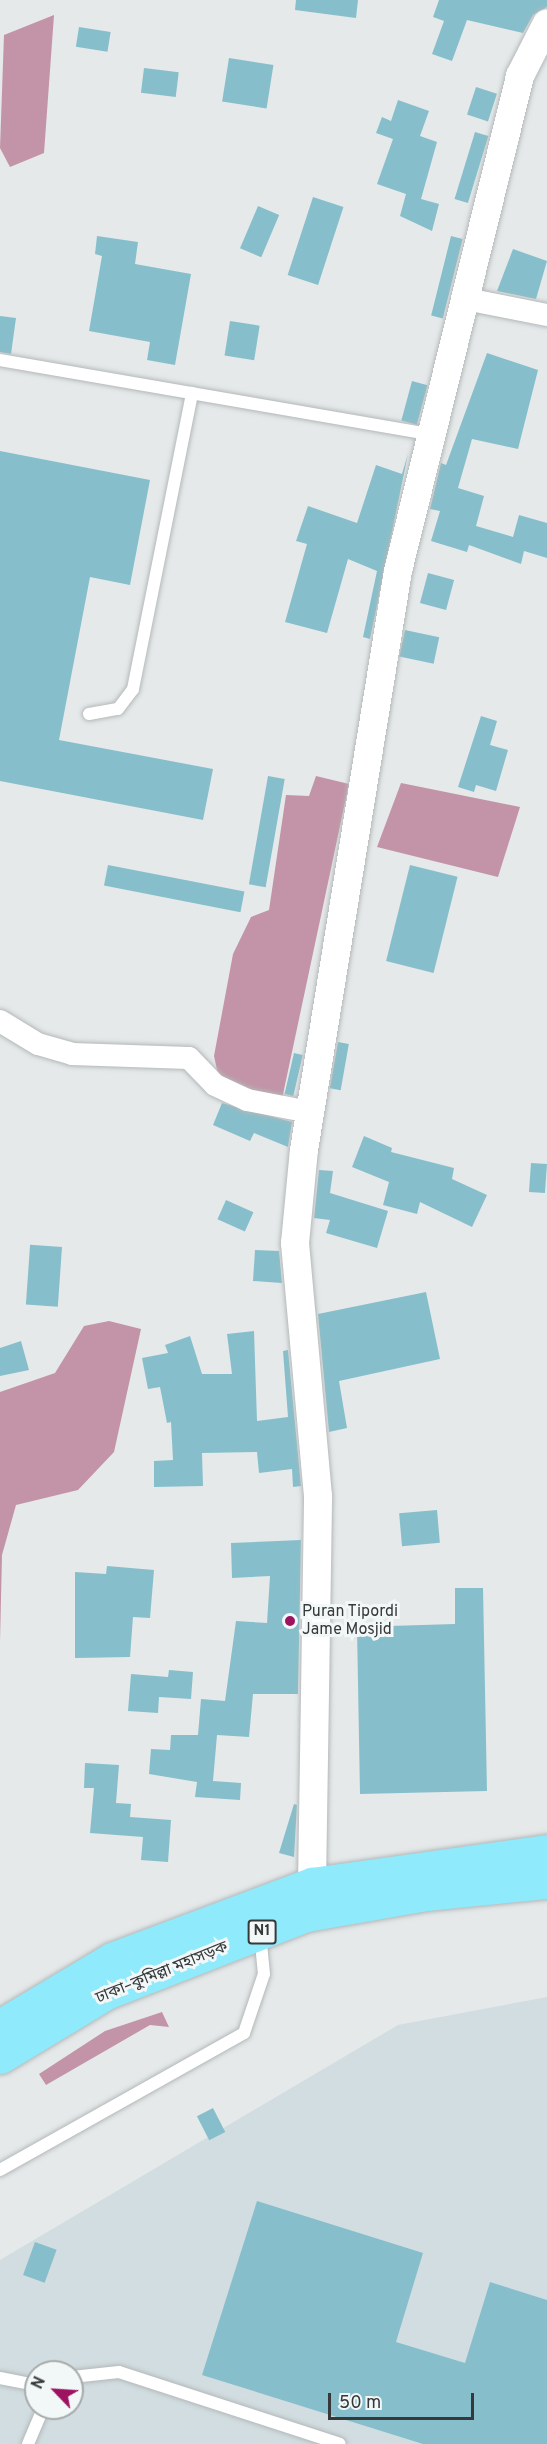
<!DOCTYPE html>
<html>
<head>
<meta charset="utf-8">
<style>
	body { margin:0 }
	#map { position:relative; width:547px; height:2444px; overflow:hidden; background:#e5e9ea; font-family:Overpass,"Noto Sans Bengali",sans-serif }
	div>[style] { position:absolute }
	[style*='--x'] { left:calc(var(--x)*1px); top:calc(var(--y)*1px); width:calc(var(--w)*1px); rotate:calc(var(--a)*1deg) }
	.built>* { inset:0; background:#d1dde0 }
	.water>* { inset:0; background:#c394a7 }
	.building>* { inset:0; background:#86bfcb; transform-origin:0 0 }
	.roads { filter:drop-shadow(0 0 2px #b4b8b9) drop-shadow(0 0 2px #b4b8b9) }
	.service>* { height:12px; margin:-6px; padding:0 6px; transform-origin:6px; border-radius:6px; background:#fff }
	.minor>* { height:22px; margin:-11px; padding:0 11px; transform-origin:11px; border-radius:11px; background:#fff }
	.tertiary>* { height:28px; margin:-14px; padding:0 14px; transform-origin:14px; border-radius:14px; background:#fff }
	.trunk>* { height:33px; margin:-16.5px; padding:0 16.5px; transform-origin:16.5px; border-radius:16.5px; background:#8feafc }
	.dots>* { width:16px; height:16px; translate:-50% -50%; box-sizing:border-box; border:3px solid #f2f7f8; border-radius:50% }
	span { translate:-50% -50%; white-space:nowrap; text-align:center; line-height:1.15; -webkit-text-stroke:6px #f2f7f8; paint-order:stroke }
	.shield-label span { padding:2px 4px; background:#f2f7f8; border:2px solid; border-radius:4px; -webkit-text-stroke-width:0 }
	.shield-label { font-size:15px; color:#373839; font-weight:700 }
	.poi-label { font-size:16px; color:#373839 }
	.left { translate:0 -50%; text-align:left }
	.street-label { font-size:16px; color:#373839 }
	.north { position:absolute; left:24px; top:2360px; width:60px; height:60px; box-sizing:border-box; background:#f2f7f8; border:2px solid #a7abac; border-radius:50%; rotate:295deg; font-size:16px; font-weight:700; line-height:24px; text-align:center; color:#373839 }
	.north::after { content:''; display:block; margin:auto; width:21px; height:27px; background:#9d1362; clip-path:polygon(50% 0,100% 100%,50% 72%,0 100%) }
	.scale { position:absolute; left:328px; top:2393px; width:146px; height:27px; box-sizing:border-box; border:3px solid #373839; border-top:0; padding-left:8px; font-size:18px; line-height:21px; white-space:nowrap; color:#373839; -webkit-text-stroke:4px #f2f7f8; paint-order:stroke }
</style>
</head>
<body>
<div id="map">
	<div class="built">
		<div style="clip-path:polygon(evenodd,547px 1997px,547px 2444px,0 2444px,0 2260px,398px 2025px,547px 1997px,36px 2372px,72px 2372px,72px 2408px,36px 2408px,36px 2372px)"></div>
	</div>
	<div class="water">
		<div style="clip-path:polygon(54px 15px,44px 153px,10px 167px,0 148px,4px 35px)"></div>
		<div style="clip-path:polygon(316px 776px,349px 784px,282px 1099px,219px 1079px,214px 1056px,233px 954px,251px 917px,269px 910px,286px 795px,309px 796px)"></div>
		<div style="clip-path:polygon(401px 783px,520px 807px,498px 877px,377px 847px)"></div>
		<div style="clip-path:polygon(109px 1321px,141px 1329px,114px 1452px,78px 1490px,16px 1505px,2px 1555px,0 1642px,0 1392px,55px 1373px,84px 1326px)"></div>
		<div style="clip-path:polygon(162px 2012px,169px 2027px,150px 2025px,46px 2085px,39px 2074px,105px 2031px)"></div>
	</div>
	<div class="building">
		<div style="clip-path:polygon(296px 0,358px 0,356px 18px,295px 10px)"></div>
		<div style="clip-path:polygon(439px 0,547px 0,547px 7px,533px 15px,523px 33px,467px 20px,452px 61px,432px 54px,444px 21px,433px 17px)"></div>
		<div style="left:79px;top:27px;width:32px;height:20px;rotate:9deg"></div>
		<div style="left:229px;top:58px;width:45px;height:44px;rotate:9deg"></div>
		<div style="left:144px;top:68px;width:35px;height:25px;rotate:7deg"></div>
		<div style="left:476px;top:87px;width:22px;height:29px;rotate:18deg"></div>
		<div style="clip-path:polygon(398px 100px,429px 111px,420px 136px,437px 142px,421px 199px,439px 204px,432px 231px,400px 216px,406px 194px,377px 184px,393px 139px,376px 133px,382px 117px,391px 121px)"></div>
		<div style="left:475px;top:132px;width:14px;height:70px;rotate:17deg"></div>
		<div style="left:313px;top:197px;width:32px;height:82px;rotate:18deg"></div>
		<div style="left:258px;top:206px;width:23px;height:46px;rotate:23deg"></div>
		<div style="clip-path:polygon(97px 236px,138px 242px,135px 264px,191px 274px,175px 365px,147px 360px,150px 342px,89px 331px,102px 256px,95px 254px)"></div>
		<div style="left:451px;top:236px;width:12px;height:82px;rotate:14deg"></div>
		<div style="clip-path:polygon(513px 249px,547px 261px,536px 299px,497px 291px)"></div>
		<div style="clip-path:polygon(0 316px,16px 318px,11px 354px,0 352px)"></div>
		<div style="left:230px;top:321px;width:30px;height:35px;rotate:9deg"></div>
		<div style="clip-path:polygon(487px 353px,538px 370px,518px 449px,472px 439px,458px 488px,484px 496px,476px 526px,513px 537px,519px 515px,547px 523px,547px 558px,524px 551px,521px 564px,469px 545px,467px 552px,431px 541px,440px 511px,430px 509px,441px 463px,446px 465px)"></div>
		<div style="left:412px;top:381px;width:16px;height:41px;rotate:15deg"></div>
		<div style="clip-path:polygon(0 451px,150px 480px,130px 585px,90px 577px,59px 740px,213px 769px,203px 820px,0 781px)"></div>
		<div style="clip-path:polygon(408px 454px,370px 639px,363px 637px,377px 571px,348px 559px,327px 633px,285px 622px,307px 544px,296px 541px,308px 506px,357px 523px,376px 465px,402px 474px)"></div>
		<div style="left:428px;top:573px;width:27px;height:31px;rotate:15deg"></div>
		<div style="left:405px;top:630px;width:35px;height:27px;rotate:12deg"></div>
		<div style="clip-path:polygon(481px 716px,497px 721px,490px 745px,508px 750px,496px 791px,476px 785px,474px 792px,458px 787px)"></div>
		<div style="left:268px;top:776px;width:17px;height:110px;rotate:10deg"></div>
		<div style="left:108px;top:865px;width:139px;height:21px;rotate:11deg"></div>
		<div style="left:410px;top:865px;width:49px;height:99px;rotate:14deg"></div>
		<div style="left:338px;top:1042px;width:11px;height:47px;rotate:10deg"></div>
		<div style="left:294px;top:1053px;width:9px;height:42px;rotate:13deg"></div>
		<div style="clip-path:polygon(222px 1103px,292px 1122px,288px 1147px,254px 1133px,250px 1141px,213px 1125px)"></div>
		<div style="clip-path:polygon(364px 1136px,392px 1148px,391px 1152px,454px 1168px,452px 1179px,487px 1195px,472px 1227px,420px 1202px,417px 1214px,383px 1205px,389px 1182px,352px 1167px)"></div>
		<div style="left:531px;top:1163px;width:16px;height:29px;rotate:4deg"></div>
		<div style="clip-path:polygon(319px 1170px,333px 1171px,330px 1193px,388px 1211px,377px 1248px,326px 1233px,330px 1220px,314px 1218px)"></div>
		<div style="left:226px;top:1200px;width:30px;height:21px;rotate:24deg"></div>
		<div style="left:62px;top:1247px;width:60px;height:32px;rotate:94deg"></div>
		<div style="clip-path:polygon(255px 1250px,279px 1251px,282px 1283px,253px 1281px)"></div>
		<div style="clip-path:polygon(426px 1292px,440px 1359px,339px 1381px,347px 1428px,329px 1432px,318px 1314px)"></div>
		<div style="clip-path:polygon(254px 1331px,257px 1421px,288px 1417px,283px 1351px,288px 1350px,301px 1486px,293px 1487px,292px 1469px,259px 1473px,257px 1452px,202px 1453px,203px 1486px,154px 1487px,154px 1461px,173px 1460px,171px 1422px,167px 1423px,160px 1387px,148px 1389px,142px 1358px,168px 1353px,165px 1345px,190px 1336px,202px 1374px,232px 1374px,227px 1334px)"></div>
		<div style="clip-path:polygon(21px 1341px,29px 1370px,0 1376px,0 1348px)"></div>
		<div style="left:437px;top:1510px;width:33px;height:38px;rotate:85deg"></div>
		<div style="clip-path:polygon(301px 1540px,298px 1694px,253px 1694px,249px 1737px,217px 1735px,213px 1781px,241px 1783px,240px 1800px,195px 1797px,197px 1782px,149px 1774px,151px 1749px,170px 1750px,171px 1735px,198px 1735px,201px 1699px,225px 1701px,236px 1621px,267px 1623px,270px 1576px,232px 1578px,231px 1543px)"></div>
		<div style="clip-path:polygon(107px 1566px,154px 1570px,150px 1618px,133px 1617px,130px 1657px,75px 1658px,75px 1572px,106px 1574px)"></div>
		<div style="clip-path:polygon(455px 1588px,483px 1588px,487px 1791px,360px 1794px,357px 1627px,455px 1624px)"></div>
		<div style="clip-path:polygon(169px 1670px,193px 1672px,191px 1699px,159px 1697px,158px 1713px,128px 1711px,131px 1674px,168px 1677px)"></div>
		<div style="clip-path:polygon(85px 1763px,119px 1765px,116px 1803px,131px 1804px,130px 1817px,171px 1820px,168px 1862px,141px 1860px,143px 1837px,90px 1833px,94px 1788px,84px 1788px)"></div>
		<div style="clip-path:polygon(294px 1804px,297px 1805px,294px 1857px,279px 1853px)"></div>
		<div style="left:213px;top:2108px;width:27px;height:18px;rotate:63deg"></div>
		<div style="clip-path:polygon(257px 2201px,423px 2253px,396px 2342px,465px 2363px,490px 2282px,547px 2300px,547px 2444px,423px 2444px,202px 2375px)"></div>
		<div style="left:35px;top:2242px;width:23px;height:35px;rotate:20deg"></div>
	</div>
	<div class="roads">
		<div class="service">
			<div style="--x:0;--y:360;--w:439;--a:9.8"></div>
			<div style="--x:89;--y:714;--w:29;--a:-10"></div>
			<div style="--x:118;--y:709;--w:25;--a:-53"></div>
			<div style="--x:133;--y:689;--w:302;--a:-78.7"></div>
			<div style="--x:0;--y:2170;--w:280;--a:-29.3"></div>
			<div style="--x:244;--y:2033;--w:62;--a:-71.3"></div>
			<div style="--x:264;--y:1974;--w:40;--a:-95.7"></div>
			<div style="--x:72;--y:2377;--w:47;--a:-6.1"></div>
			<div style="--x:119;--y:2372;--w:232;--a:18"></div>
			<div style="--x:0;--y:2378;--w:37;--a:11"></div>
			<div style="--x:28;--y:2444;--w:39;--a:-67"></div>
		</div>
		<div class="minor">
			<div style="--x:466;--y:299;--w:83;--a:11.2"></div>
			<div style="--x:0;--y:1021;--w:44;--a:31.2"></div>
			<div style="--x:38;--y:1044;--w:35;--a:16"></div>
			<div style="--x:72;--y:1054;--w:117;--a:2"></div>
			<div style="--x:189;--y:1058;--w:37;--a:46"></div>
			<div style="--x:215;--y:1085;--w:35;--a:25"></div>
			<div style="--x:247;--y:1100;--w:64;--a:10.8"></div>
		</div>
		<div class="tertiary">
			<div style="--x:312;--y:1884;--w:388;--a:-89.1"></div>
			<div style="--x:318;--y:1496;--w:254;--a:-95.2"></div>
			<div style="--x:295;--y:1243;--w:93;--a:-84.5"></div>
			<div style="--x:304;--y:1150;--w:587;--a:-80.78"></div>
			<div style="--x:398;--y:571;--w:510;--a:-76.15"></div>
			<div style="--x:520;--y:76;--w:59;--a:-63"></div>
		</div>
		<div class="trunk">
			<div style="--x:0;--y:2026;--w:131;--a:-30.9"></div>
			<div style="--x:112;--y:1959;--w:214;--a:-20.6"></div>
			<div style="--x:312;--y:1884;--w:237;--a:-8"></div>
			<div style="--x:0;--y:2057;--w:124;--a:-31.1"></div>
			<div style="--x:106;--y:1993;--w:215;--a:-21.3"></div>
			<div style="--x:306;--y:1915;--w:122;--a:-9.9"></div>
			<div style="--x:426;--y:1894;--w:122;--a:-5.7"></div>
		</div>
	</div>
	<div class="dots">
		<div style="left:290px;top:1621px;background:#9d1362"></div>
	</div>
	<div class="shield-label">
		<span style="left:262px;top:1932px">N1</span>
	</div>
	<div class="poi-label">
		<span class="left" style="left:302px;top:1621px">Puran Tipordi<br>Jame Mosjid</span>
	</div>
	<div class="street-label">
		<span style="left:162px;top:1973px;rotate:-22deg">ঢাকা–কুমিল্লা মহাসড়ক</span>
	</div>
	<div class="north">N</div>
	<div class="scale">50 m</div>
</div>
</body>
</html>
